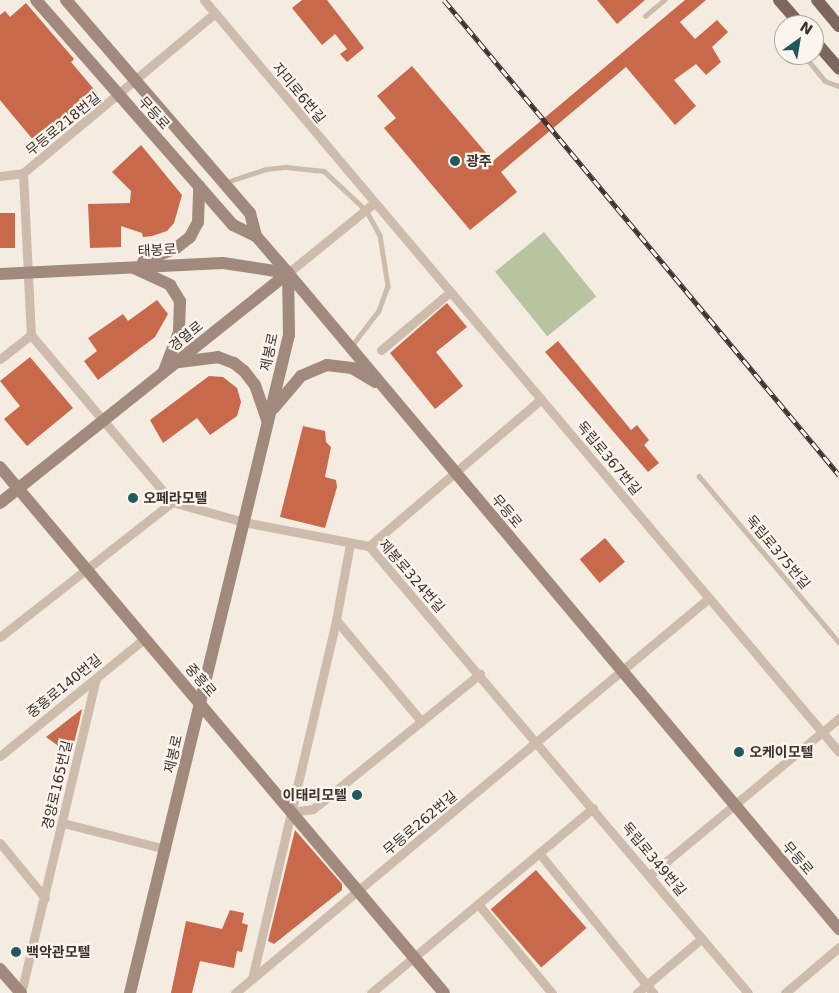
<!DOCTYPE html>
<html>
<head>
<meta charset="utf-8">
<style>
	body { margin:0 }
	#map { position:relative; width:839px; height:993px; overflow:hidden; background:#f4ebe1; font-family:"DejaVu Sans","Noto Sans KR",sans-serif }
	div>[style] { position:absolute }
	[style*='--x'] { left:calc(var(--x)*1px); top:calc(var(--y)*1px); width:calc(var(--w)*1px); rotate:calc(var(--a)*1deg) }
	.green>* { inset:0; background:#b8c4a0; transform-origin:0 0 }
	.building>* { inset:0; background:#c8694b; transform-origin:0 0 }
	.lane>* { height:4.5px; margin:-2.25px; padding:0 2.25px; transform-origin:2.25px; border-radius:2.25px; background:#cdbbac }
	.street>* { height:9px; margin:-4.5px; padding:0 4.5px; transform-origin:4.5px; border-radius:4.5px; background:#cdbbac }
	.secondary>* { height:12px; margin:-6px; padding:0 6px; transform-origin:6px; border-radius:6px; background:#a18a7d }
	.primary>* { height:12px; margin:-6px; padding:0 6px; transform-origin:6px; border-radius:6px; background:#7d675c }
	.rail>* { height:5px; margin-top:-2.5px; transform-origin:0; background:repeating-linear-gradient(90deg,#fbf5ee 0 9px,#3b302b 0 18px); box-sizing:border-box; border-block:1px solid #3b302b }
	.dots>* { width:14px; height:14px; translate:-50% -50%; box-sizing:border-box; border:2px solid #fbf5ee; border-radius:50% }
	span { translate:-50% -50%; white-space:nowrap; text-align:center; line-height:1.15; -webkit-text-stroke:4.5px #fbf5ee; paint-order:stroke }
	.street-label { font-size:14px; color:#3b302b }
	.poi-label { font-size:14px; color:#3b302b; font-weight:700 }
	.left { translate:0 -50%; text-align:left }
	.right { translate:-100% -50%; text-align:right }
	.north { position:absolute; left:774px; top:15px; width:50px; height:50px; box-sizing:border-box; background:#fbf5ee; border:1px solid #aea6a0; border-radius:50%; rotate:32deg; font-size:14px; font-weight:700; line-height:20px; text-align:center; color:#3b302b }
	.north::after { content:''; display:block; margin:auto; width:18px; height:22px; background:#1f5a5e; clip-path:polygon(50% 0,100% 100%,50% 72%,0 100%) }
</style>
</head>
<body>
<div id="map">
	<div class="green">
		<div style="left:544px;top:232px;width:83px;height:63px;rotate:51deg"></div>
	</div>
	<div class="building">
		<div style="clip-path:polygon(302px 0,327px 0,364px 48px,347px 62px,340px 54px,347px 49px,335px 34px,322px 45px,292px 8px)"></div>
		<div style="clip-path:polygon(597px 0,645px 0,617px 24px)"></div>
		<div style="clip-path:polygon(685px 0,706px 0,680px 22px,695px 39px,717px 20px,728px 32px,712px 47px,721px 62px,706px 75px,696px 64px,674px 80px,696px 106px,675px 125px,626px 67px,501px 172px,517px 192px,470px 230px,384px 128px,396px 118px,377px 96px,412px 66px,493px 161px)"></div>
		<div style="clip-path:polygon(26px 3px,74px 59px,71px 62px,98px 94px,51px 134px,54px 139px,45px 146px,43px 144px,39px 147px,0 100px,0 15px,5px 11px,10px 17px)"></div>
		<div style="clip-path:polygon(141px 145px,182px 195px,174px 223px,167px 231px,152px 236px,143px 237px,142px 233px,121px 226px,121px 247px,90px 248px,88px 204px,130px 203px,131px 191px,112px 172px)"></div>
		<div style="left:0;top:213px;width:15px;height:35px"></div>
		<div style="clip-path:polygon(157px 300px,168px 314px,155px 337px,98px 380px,84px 361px,97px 351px,88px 338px,123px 314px,128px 321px)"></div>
		<div style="clip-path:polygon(447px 303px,467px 327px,436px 352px,463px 386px,435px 409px,390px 353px)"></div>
		<div style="clip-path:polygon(558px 341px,631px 430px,637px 425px,649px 440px,644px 445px,659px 463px,648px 472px,545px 352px)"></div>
		<div style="clip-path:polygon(30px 357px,73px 408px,27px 446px,4px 419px,20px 406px,0 381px)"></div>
		<div style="clip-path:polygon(209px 376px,223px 377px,237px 388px,241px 402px,237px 416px,210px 435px,197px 418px,163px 443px,150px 420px)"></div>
		<div style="clip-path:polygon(303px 426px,325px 431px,326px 442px,331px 447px,325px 477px,336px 480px,337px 487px,325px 528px,280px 517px)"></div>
		<div style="left:605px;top:538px;width:31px;height:33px;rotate:50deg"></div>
		<div style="clip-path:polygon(82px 709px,79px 723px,71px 755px,46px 737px)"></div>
		<div style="clip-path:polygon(295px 830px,342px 884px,342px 890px,274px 944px,268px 941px)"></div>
		<div style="left:536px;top:870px;width:77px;height:60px;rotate:49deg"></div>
		<div style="clip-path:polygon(230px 910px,244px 913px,242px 923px,248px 925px,242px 952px,237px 951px,234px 968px,200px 961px,192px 993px,171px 993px,186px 921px,222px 929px)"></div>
	</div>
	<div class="lane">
		<div style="--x:645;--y:16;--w:25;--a:-40"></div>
		<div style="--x:804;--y:55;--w:33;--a:51"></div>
		<div style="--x:825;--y:81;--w:15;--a:20"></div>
		<div style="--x:227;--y:182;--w:41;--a:-18.4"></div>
		<div style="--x:266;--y:169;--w:20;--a:-6"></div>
		<div style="--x:286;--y:167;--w:38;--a:6"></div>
		<div style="--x:324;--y:171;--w:57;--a:42.9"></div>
		<div style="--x:366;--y:210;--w:29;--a:61"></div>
		<div style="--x:380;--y:235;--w:52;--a:81.1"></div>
		<div style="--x:388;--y:286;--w:27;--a:110"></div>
		<div style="--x:379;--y:311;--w:44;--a:127.6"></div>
		<div style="--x:699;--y:476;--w:217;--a:49.9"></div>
	</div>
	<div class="street">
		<div style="--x:204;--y:0;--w:984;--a:49.82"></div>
		<div style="--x:23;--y:173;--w:162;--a:87.2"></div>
		<div style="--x:0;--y:176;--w:23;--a:-7"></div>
		<div style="--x:23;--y:173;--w:250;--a:-39.8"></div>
		<div style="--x:288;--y:273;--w:111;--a:-39.1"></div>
		<div style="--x:31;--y:335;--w:219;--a:49.8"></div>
		<div style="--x:381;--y:350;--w:90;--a:-40"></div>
		<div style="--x:0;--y:359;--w:39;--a:-38"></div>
		<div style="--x:172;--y:502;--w:75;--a:15.5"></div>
		<div style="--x:244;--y:522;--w:127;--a:10.9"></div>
		<div style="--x:369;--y:546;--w:586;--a:49.71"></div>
		<div style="--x:369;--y:546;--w:226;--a:-40.5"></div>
		<div style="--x:336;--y:620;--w:132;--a:49.9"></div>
		<div style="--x:0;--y:637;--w:219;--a:-38.1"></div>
		<div style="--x:0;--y:756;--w:187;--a:-39.1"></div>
		<div style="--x:291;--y:812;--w:22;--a:-8"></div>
		<div style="--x:313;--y:809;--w:215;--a:-39"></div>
		<div style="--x:63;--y:823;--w:106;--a:14.2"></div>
		<div style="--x:0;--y:843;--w:71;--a:50.7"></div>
		<div style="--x:539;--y:853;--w:181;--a:50.8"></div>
		<div style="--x:650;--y:875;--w:246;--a:-39.7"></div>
		<div style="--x:478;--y:904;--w:116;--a:50.3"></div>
		<div style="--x:252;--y:979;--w:369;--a:-76.8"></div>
		<div style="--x:336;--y:620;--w:77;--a:-79.6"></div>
		<div style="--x:21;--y:993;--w:324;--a:-76.6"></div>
		<div style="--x:235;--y:993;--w:617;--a:-39.81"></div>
		<div style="--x:371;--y:993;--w:289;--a:-39.8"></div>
		<div style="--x:637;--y:993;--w:85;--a:-40.2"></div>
		<div style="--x:785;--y:993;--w:71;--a:-40.4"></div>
	</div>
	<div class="secondary">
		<div style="--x:36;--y:0;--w:299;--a:48.8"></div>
		<div style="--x:233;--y:225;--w:25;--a:26"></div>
		<div style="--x:256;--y:236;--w:49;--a:49.1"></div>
		<div style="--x:288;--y:273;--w:857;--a:49.97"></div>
		<div style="--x:66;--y:0;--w:281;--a:49.2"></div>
		<div style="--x:250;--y:213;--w:24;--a:75"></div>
		<div style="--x:143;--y:262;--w:36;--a:-23"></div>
		<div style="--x:176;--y:248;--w:18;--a:-38"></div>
		<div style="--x:190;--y:237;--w:17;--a:-62"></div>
		<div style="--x:198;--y:222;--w:36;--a:-88"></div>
		<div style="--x:134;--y:268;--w:40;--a:25"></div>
		<div style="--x:170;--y:285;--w:19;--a:58"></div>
		<div style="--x:180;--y:301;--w:31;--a:92"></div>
		<div style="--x:179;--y:332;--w:42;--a:111"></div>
		<div style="--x:0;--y:274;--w:223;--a:-2.8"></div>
		<div style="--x:223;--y:263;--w:66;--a:8.7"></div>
		<div style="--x:179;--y:362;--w:39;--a:-7"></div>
		<div style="--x:218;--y:357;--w:17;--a:21"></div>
		<div style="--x:234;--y:363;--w:13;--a:39"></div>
		<div style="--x:244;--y:371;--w:18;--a:52"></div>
		<div style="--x:255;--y:385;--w:39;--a:71"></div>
		<div style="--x:274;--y:408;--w:42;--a:-49.8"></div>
		<div style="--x:301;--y:376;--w:28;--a:-23"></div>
		<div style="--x:327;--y:365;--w:25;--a:7"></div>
		<div style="--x:352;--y:368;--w:27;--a:31"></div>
		<div style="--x:0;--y:467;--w:688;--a:49.83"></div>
		<div style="--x:0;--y:503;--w:369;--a:-38.6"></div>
		<div style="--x:0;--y:969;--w:32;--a:49"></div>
		<div style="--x:130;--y:993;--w:677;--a:-76.42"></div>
		<div style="--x:289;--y:335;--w:62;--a:-90.9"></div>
	</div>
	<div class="primary">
		<div style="--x:779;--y:0;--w:33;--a:49"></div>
		<div style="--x:817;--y:0;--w:34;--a:50"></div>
		<div style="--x:814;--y:40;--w:38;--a:49"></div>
	</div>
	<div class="rail">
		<div style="--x:444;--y:0;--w:618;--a:50.25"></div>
	</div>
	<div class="dots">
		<div style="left:455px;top:161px;background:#1f5a5e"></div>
		<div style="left:133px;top:498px;background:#1f5a5e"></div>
		<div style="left:739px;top:752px;background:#1f5a5e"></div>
		<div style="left:357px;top:795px;background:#1f5a5e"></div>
		<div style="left:16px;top:952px;background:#1f5a5e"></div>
	</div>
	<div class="street-label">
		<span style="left:299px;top:93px;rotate:50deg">자미로6번길</span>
		<span style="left:154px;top:113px;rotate:48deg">무등로</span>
		<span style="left:63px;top:124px;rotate:-39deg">무등로218번길</span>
		<span style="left:157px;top:250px;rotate:-3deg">태봉로</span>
		<span style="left:186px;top:336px;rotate:-39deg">경열로</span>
		<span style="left:269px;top:352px;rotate:-78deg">제봉로</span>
		<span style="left:609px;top:458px;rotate:50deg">독립로367번길</span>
		<span style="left:507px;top:511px;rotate:50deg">무등로</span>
		<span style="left:778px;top:552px;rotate:50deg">독립로375번길</span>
		<span style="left:412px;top:576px;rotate:49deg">제봉로324번길</span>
		<span style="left:201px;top:680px;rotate:49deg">중흥로</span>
		<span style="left:64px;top:686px;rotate:-39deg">중흥로140번길</span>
		<span style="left:173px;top:754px;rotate:-77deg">제봉로</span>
		<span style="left:57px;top:785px;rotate:-77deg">경양로165번길</span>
		<span style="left:420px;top:823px;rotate:-40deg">무등로262번길</span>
		<span style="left:798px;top:858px;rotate:49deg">무등로</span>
		<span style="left:654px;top:859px;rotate:50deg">독립로349번길</span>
	</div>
	<div class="poi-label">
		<span class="left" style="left:466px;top:161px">광주</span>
		<span class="left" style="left:143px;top:498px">오페라모텔</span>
		<span class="left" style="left:749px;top:752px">오케이모텔</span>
		<span class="right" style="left:347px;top:795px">이태리모텔</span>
		<span class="left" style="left:26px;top:952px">백악관모텔</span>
	</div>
	<div class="north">N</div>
</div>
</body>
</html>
